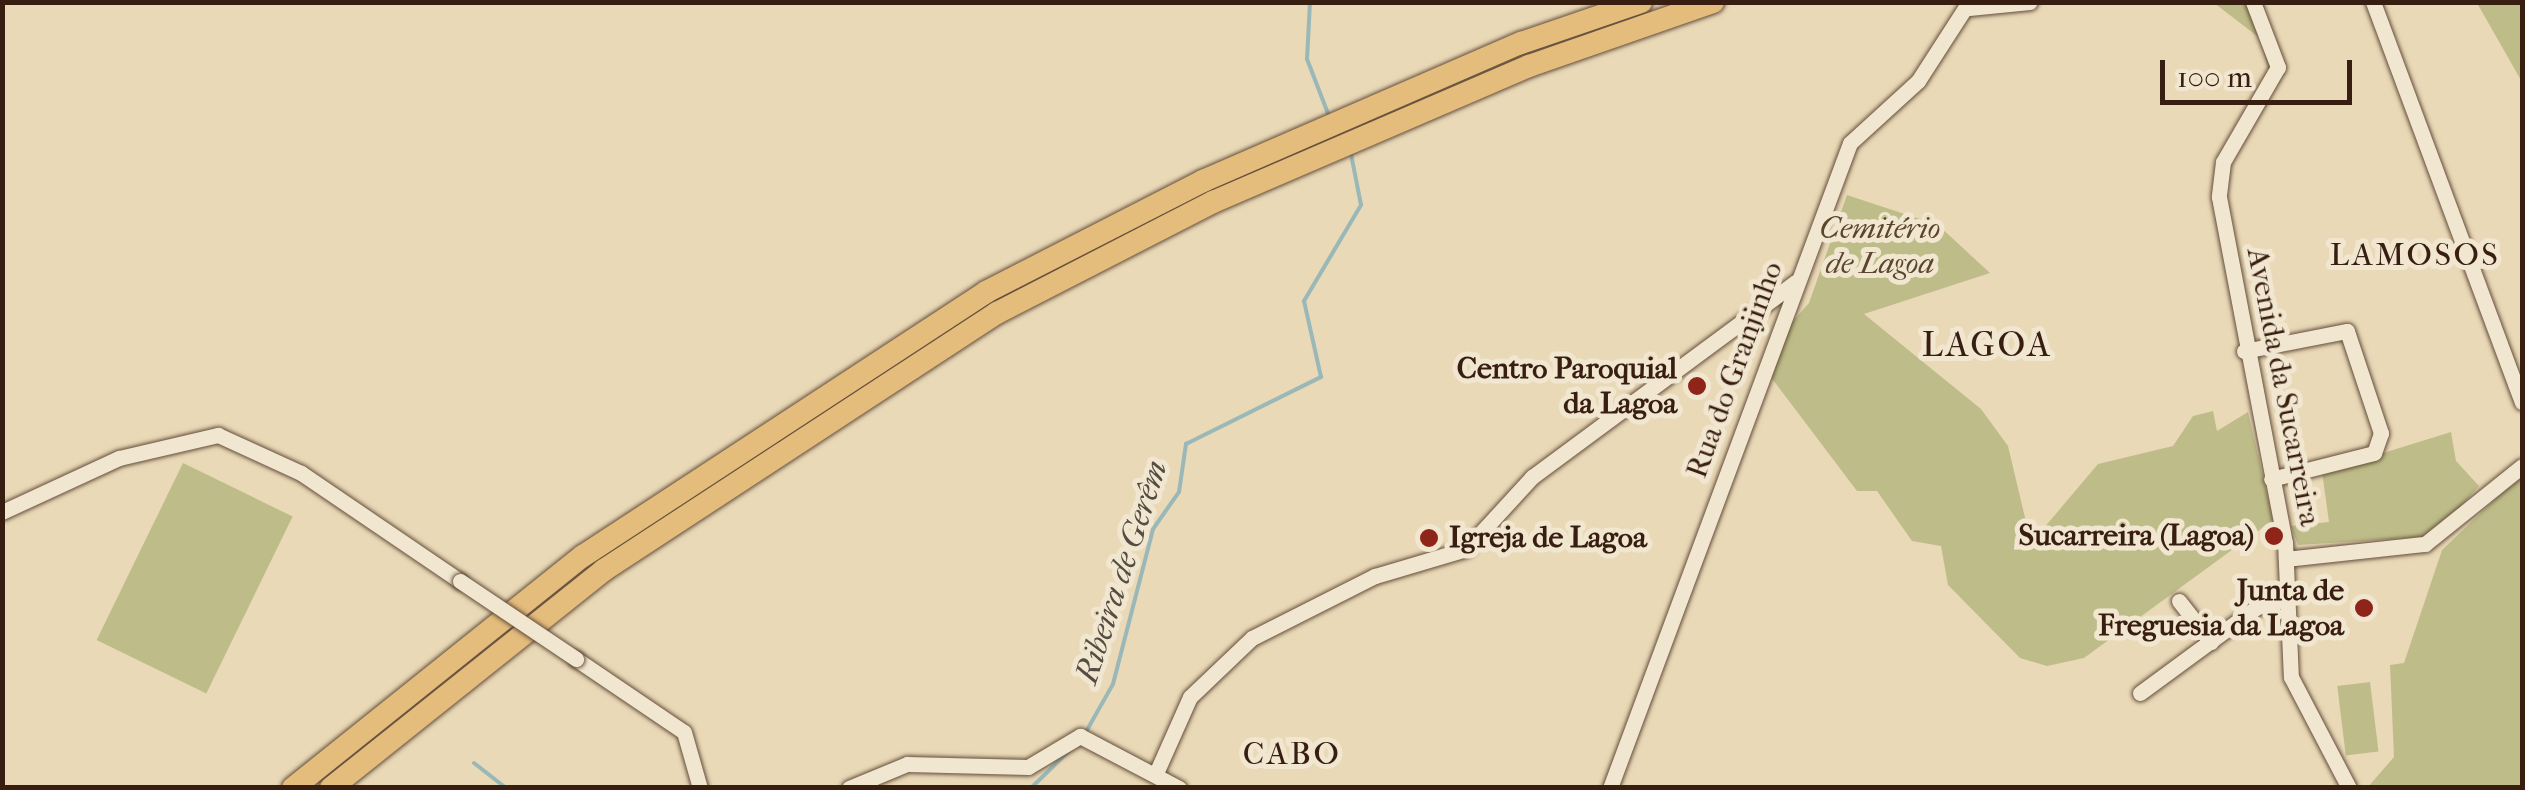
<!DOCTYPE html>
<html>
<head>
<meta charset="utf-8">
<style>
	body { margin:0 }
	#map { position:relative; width:2525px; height:790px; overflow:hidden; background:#e9d9b7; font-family:"IM FELL French Canon",serif }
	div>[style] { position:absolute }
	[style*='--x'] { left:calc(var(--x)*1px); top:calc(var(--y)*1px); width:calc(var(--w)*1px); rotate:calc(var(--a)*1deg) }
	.green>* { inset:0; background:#bebd89; transform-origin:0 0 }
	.stream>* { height:4px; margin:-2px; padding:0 2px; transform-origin:2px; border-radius:2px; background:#9ab8b7 }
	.roads { filter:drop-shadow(0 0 2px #644d3a) drop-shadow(0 0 2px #644d3a) }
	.minor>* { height:15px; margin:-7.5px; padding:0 7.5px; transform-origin:7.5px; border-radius:7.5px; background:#f1e6d0 }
	.highway>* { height:22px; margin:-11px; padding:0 11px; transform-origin:11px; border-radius:11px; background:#e4bc7c }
	.bridges { filter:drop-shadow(0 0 2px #644d3a) drop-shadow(0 0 2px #644d3a) }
	.minor-bridge>* { height:15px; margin:-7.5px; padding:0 7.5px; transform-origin:7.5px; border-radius:7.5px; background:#f1e6d0 }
	.dots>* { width:28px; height:28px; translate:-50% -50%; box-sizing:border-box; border:5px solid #f1e6d0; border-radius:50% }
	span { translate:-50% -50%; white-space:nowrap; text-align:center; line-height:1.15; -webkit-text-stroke:10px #f1e6d0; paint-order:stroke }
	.park-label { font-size:30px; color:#5a462e; font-style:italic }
	.poi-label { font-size:30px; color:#381e10; font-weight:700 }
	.right { translate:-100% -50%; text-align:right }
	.left { translate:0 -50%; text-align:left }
	.street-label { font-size:30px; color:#381e10 }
	.neighbourhood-label { font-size:32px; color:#381e10; letter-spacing:2.5px }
	.water-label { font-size:32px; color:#554c42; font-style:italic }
	.quarter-label { font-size:35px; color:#381e10; letter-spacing:2.5px }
	.frame { position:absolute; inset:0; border:5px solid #381e10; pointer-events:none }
	.scale { position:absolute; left:2160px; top:60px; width:192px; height:45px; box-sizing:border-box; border:5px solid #381e10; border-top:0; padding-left:12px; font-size:30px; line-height:35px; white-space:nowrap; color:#381e10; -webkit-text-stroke:8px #f1e6d0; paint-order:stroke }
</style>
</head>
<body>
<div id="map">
	<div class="green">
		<div style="clip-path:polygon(2214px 3px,2247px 3px,2272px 59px,2269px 74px,2261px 39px)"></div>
		<div style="clip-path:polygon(2477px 3px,2522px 3px,2522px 82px)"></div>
		<div style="clip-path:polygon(1847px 195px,1938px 225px,1990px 273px,1864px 314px,1981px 409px,2008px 446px,2028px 530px,2043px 529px,2098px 464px,2173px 446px,2193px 416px,2213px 411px,2217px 431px,2248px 412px,2273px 520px,2084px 658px,2047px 666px,2020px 658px,1948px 585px,1941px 546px,1912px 541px,1877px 491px,1857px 491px,1770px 376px,1786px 329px,1809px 303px)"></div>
		<div style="clip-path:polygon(2451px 432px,2456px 461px,2479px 486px,2444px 525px,2423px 537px,2298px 545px,2291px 526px,2329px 522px,2322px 472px)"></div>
		<div style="left:183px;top:463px;width:122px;height:197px;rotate:26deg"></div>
		<div style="clip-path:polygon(2522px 474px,2522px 787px,2367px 788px,2394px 757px,2390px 665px,2404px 663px,2442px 550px)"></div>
		<div style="left:2370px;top:682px;width:70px;height:33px;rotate:83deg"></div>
	</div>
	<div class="stream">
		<div style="--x:1310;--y:2;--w:57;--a:93"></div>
		<div style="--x:1307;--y:59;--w:61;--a:68.9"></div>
		<div style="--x:1087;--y:730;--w:53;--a:-60.5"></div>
		<div style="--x:1113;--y:684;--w:160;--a:-75.5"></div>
		<div style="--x:1153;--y:529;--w:45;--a:-54.9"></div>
		<div style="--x:1179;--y:492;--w:49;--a:-81.7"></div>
		<div style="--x:1186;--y:444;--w:151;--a:-26.4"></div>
		<div style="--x:1321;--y:377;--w:78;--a:-102.6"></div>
		<div style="--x:1304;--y:301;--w:112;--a:-59.3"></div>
		<div style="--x:1361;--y:205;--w:52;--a:-101.1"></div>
		<div style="--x:474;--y:763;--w:41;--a:38"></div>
		<div style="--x:1031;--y:788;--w:54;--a:-44.3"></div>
	</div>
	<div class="roads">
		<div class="minor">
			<div style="--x:2253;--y:2;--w:70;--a:69"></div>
			<div style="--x:2278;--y:67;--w:110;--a:120.1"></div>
			<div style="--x:2223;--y:162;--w:35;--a:97"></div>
			<div style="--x:2219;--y:197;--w:351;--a:79.2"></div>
			<div style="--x:2285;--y:542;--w:135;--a:87.5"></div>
			<div style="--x:2291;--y:677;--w:125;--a:62.4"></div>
			<div style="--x:2373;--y:2;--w:427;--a:69.6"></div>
			<div style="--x:1969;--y:8;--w:61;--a:-5.6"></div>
			<div style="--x:2244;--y:351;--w:105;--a:-11"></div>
			<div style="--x:2347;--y:331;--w:108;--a:71.6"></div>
			<div style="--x:2381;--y:433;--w:21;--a:109"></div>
			<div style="--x:2374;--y:453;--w:106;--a:165.8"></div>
			<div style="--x:2;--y:512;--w:129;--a:-24.8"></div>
			<div style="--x:119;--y:458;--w:102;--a:-13.1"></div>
			<div style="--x:218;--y:435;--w:91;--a:24.6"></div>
			<div style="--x:301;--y:473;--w:192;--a:34.2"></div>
			<div style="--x:2286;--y:559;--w:140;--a:-6.2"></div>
			<div style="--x:2425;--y:544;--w:124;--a:-38.8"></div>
			<div style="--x:2179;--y:601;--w:52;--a:52"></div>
			<div style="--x:576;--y:659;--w:130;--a:34.1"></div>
			<div style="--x:684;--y:732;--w:58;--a:74.1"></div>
			<div style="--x:2140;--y:693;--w:145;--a:-36.3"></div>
			<div style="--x:2257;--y:607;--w:30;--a:-15"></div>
			<div style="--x:1157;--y:771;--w:81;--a:-66"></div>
			<div style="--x:1190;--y:697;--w:86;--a:-43.6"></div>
			<div style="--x:1252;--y:638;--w:138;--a:-26.8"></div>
			<div style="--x:1375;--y:576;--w:95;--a:-16.5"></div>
			<div style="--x:1466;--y:549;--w:98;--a:-47.5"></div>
			<div style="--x:1532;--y:477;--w:328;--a:-36.5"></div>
			<div style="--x:849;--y:788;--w:63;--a:-22.5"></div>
			<div style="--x:907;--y:764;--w:121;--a:1.4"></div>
			<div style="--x:1028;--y:767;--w:61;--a:-30.8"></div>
			<div style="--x:1080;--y:736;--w:112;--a:27.7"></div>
			<div style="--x:1610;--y:788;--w:688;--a:-69.59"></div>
			<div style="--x:1850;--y:143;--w:92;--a:-42.4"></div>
			<div style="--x:1918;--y:81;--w:94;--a:-57.2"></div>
		</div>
		<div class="highway">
			<div style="--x:293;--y:788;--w:371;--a:-38.7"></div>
			<div style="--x:583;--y:556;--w:482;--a:-33.2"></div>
			<div style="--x:986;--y:292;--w:244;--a:-27.1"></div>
			<div style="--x:1203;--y:181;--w:347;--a:-23.5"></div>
			<div style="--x:1521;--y:43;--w:127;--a:-18.9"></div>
			<div style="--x:331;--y:788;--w:349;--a:-38.6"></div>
			<div style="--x:604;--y:570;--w:470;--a:-33.2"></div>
			<div style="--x:997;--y:313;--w:243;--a:-27.2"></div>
			<div style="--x:1213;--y:202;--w:344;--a:-23.3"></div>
			<div style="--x:1529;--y:66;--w:195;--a:-19.2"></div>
		</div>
	</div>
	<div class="bridges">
		<div class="minor-bridge">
			<div style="--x:460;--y:581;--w:140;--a:33.9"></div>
		</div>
	</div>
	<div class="dots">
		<div style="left:1697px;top:386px;background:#8f2418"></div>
		<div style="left:2274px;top:536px;background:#8f2418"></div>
		<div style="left:1429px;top:538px;background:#8f2418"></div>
		<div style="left:2364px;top:608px;background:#8f2418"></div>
	</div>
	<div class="park-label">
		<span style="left:1880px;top:246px">Cemitério<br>de Lagoa</span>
	</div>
	<div class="poi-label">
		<span class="right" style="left:1677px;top:386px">Centro Paroquial<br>da Lagoa</span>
		<span class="right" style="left:2254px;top:536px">Sucarreira (Lagoa)</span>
		<span class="left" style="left:1449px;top:538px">Igreja de Lagoa</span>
		<span class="right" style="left:2344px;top:608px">Junta de<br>Freguesia da Lagoa</span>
	</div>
	<div class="street-label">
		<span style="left:1735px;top:370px;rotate:-70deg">Rua do Granjinho</span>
		<span style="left:2283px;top:387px;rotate:79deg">Avenida da Sucarreira</span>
	</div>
	<div class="neighbourhood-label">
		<span style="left:2415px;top:255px">LAMOSOS</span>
		<span style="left:1292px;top:754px">CABO</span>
	</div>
	<div class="water-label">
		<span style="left:1122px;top:572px;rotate:-72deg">Ribeira de Gerêm</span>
	</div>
	<div class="quarter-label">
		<span style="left:1987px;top:345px">LAGOA</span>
	</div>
	<div class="frame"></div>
	<div class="scale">100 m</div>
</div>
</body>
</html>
